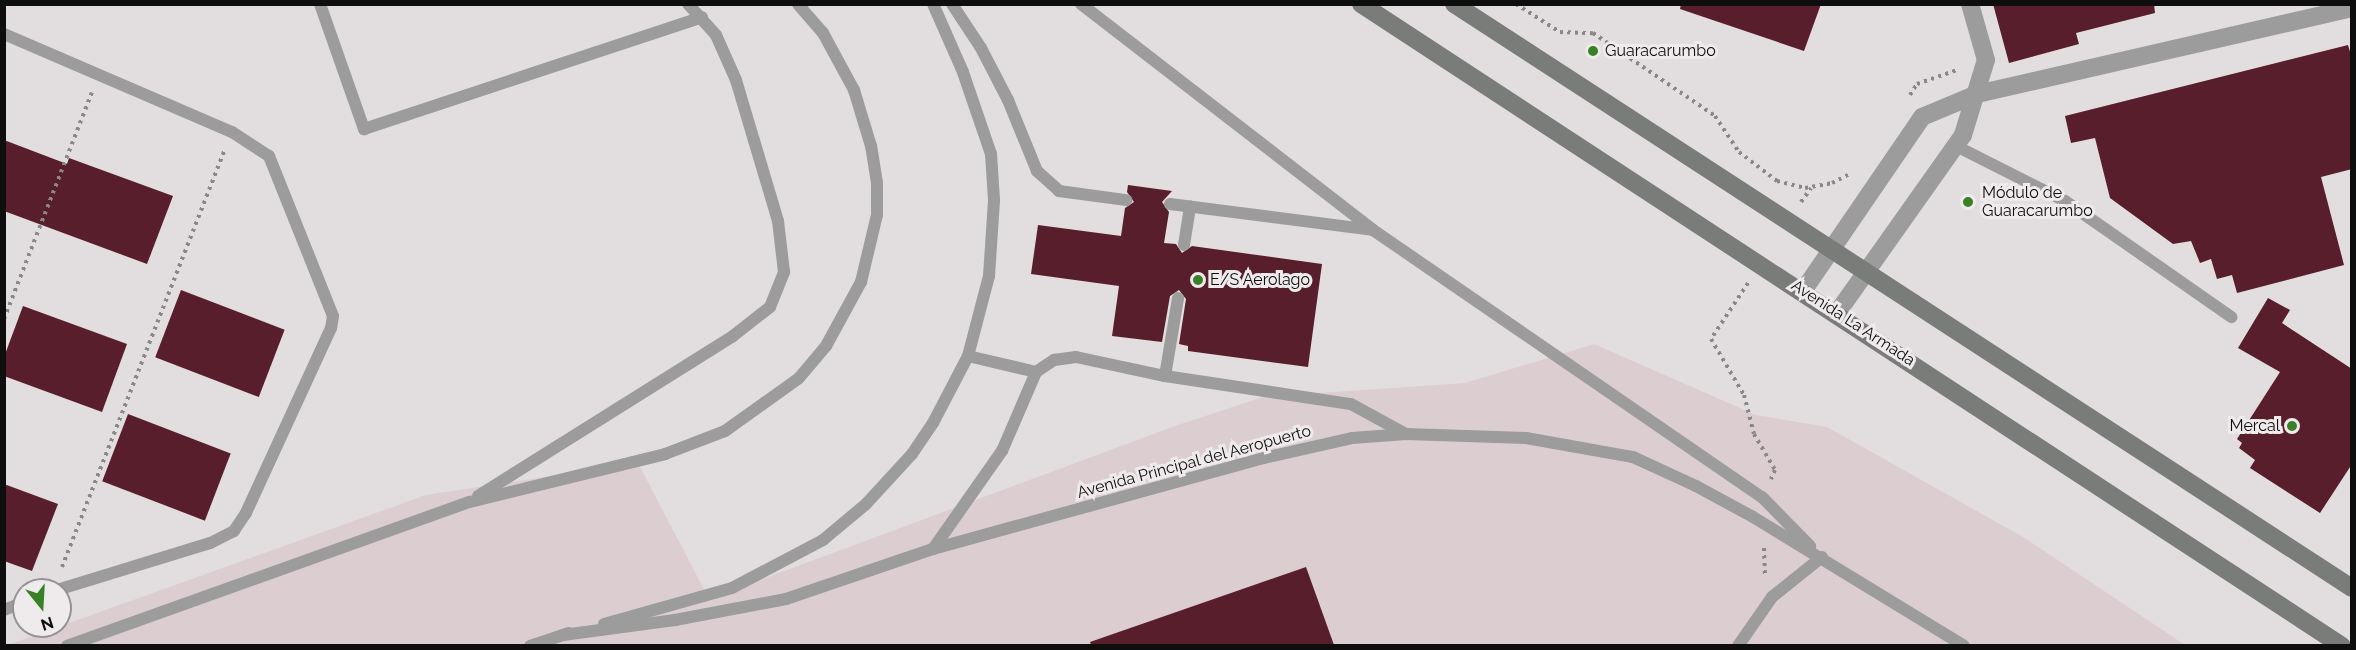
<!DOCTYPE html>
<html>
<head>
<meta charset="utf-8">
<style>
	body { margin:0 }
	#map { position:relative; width:2356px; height:650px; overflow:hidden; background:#e2ddde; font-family:Raleway,sans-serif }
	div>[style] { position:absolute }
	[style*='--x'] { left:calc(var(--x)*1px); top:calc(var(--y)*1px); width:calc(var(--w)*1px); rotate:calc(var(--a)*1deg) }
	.built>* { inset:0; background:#dcced0 }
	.building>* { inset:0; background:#581e2b; transform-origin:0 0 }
	.path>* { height:4px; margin-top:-2px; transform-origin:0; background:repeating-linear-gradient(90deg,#8a8787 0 3px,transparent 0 7.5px) }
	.lane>* { height:12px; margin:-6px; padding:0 6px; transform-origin:6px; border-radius:6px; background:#9b9c9b }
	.street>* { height:18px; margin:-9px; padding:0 9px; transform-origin:9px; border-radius:9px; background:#9b9c9b }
	.secondary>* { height:18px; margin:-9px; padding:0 9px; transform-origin:9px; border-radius:9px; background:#7a7c7a }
	.dots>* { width:16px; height:16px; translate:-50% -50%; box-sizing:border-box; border:3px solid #efeaeb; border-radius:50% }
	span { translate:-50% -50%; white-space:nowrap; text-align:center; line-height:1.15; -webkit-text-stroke:6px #efeaeb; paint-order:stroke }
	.poi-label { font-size:16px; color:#0f0e0e }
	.left { translate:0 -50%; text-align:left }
	.right { translate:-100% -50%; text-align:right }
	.street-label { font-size:16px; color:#0f0e0e }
	.frame { position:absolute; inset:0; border:6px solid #0f0e0e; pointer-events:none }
	.north { position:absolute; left:12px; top:578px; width:60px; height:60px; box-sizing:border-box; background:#efeaeb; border:2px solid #959293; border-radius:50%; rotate:162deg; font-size:16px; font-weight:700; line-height:24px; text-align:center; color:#0f0e0e }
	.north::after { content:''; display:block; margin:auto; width:21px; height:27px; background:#398126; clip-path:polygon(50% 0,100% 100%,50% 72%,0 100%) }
</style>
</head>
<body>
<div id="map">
	<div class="built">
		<div style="clip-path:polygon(1594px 344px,1756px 415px,1827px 427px,2023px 537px,2185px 645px,5px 646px,426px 495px,638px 463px,709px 599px,1175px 426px,1263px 397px,1465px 383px)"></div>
	</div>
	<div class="building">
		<div style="clip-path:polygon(1681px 4px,1821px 4px,1804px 51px,1680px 9px)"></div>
		<div style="clip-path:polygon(1993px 4px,2154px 4px,2155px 13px,2076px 33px,2079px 44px,2009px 63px)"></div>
		<div style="clip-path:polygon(2348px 45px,2352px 58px,2352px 169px,2321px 177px,2344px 265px,2237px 293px,2232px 275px,2217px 279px,2211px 259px,2200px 263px,2191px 241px,2173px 244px,2110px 198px,2095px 138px,2071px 143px,2065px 116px)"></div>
		<div style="clip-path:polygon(4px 140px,67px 164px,69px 158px,173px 196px,147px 264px,4px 211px)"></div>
		<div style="clip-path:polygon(1128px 185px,1172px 191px,1162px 202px,1169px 212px,1164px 243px,1176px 244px,1182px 253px,1192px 246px,1322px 264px,1308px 367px,1188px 351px,1188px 346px,1179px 344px,1186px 299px,1179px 290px,1170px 296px,1162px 342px,1112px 336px,1119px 286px,1031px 274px,1038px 225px,1121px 236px,1125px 208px,1134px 202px,1127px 192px)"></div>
		<div style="left:181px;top:290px;width:111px;height:72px;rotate:21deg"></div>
		<div style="clip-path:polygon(2268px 298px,2290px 310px,2282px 323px,2352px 369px,2352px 464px,2320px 513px,2250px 468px,2255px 460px,2239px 448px,2242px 443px,2237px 439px,2280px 372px,2238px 348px)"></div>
		<div style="clip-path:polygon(23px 306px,127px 344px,102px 412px,4px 376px,4px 357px)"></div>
		<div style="left:128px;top:414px;width:110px;height:72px;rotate:21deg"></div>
		<div style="clip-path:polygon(4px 484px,58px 504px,32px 571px,4px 561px)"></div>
		<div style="clip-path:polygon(1306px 567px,1334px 645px,1091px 645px,1090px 642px)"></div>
	</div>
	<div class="path">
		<div style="--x:1516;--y:4;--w:52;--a:32.5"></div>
		<div style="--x:1560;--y:32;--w:33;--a:2"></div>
		<div style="--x:1593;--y:33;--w:148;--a:34.2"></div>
		<div style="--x:1715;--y:116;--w:43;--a:56.3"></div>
		<div style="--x:1739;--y:152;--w:48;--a:37.3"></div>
		<div style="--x:1777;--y:181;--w:29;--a:14"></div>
		<div style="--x:1805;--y:188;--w:27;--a:-10"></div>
		<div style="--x:1832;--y:183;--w:22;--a:-27"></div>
		<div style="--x:1910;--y:95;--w:13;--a:-58"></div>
		<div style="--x:1917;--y:84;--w:42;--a:-19.3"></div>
		<div style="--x:1801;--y:202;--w:17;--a:-54"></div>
		<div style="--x:1748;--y:283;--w:67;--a:123.5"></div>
		<div style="--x:1711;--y:339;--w:65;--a:59.5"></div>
		<div style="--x:1744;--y:395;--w:40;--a:75.6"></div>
		<div style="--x:1754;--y:434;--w:42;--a:59.7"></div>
		<div style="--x:1775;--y:470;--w:10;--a:114"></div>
		<div style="--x:4;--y:319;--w:243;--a:-68.8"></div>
		<div style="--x:1764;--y:548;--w:28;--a:88"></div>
		<div style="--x:62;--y:567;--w:449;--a:-68.7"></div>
	</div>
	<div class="lane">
		<div style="--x:320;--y:4;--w:133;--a:70.6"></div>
		<div style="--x:364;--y:129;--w:356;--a:-18.3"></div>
		<div style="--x:952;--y:4;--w:53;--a:56.6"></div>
		<div style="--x:981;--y:48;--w:59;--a:62.6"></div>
		<div style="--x:1008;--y:100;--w:77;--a:67.8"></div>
		<div style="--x:1037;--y:171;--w:30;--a:42"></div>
		<div style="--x:1059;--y:191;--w:68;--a:7.7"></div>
		<div style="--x:1081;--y:4;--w:369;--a:37.7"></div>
		<div style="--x:1373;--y:230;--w:472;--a:34.5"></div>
		<div style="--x:1762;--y:497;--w:69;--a:45.6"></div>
		<div style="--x:4;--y:34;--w:248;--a:23.3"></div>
		<div style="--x:232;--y:132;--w:44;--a:33"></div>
		<div style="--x:269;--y:156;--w:172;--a:68.2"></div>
		<div style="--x:333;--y:316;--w:12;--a:99"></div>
		<div style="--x:331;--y:328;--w:204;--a:114.7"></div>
		<div style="--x:246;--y:513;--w:22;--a:124"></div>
		<div style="--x:234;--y:531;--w:27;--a:153"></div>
		<div style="--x:210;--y:543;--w:160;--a:162.9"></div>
		<div style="--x:1956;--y:146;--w:122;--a:26.8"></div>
		<div style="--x:2065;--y:201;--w:203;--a:34.9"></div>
		<div style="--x:1170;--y:204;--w:204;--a:7.3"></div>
		<div style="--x:1184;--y:245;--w:39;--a:-81"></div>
		<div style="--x:968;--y:356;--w:70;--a:13.2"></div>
		<div style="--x:1165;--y:376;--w:79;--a:-80.5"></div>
		<div style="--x:478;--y:496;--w:301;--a:-32.1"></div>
		<div style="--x:733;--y:336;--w:47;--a:-38.1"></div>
		<div style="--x:770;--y:307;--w:38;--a:-68"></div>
		<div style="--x:784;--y:272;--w:51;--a:-96.7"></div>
		<div style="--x:778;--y:221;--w:147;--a:-106.6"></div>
		<div style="--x:736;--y:80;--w:49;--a:-114"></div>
		<div style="--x:716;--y:35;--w:42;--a:-132.1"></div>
		<div style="--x:933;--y:549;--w:120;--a:-54.9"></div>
		<div style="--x:1002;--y:451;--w:86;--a:-66.7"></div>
		<div style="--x:1036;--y:372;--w:22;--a:-34"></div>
		<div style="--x:1054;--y:360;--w:22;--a:-8"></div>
		<div style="--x:1076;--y:357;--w:91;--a:12.1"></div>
		<div style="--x:1165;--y:376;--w:188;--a:8.6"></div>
		<div style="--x:1351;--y:404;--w:63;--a:28.6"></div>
		<div style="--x:4;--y:610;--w:22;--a:-22"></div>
		<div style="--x:604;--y:624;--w:133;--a:-15.7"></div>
		<div style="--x:732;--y:588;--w:103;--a:-27.8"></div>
		<div style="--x:823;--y:540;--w:56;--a:-39.9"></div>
		<div style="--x:866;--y:504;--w:68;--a:-47.4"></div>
		<div style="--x:912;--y:454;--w:37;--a:-56"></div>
		<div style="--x:933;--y:423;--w:76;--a:-62.4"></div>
		<div style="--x:968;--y:356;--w:83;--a:-75.3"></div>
		<div style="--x:989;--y:276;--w:76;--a:-86.2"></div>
		<div style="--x:994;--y:200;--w:46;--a:-93.7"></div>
		<div style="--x:991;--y:154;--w:87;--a:-108.9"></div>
		<div style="--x:963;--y:72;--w:74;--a:-113.8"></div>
		<div style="--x:563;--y:635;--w:113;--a:-7.6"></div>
		<div style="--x:675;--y:620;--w:113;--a:-10.7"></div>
		<div style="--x:786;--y:599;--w:155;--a:-18.8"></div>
		<div style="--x:933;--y:549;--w:343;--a:-15.4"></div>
		<div style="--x:1264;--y:458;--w:90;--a:-12.8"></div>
		<div style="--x:1352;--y:438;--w:54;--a:-4.2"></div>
		<div style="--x:1406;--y:434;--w:120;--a:1.9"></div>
		<div style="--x:1526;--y:438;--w:109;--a:10.1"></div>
		<div style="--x:1633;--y:457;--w:69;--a:24.7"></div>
		<div style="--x:1696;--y:486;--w:65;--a:28.5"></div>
		<div style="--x:1753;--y:517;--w:247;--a:31.4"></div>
		<div style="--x:67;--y:646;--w:428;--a:-19.7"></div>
		<div style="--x:470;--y:502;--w:201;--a:-13.8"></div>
		<div style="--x:665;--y:454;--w:64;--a:-21"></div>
		<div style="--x:725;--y:431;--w:91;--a:-35.6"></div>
		<div style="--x:799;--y:378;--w:42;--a:-49.8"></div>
		<div style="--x:826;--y:346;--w:73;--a:-61.3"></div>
		<div style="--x:861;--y:282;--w:69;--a:-76.6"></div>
		<div style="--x:877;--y:215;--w:32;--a:-90"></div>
		<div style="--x:877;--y:183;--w:37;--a:-99"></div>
		<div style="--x:871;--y:146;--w:59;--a:-106.9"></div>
		<div style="--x:854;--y:90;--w:65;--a:-118.5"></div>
		<div style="--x:823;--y:33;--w:38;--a:-131"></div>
		<div style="--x:530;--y:646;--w:41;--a:-18.4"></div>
		<div style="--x:1738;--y:646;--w:60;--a:-55.2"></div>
		<div style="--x:1772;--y:597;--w:64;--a:-38.7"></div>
	</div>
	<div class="street">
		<div style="--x:1803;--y:291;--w:211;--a:-55.6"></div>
		<div style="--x:1922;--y:117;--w:60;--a:-22.7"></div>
		<div style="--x:1977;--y:94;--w:385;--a:-12.9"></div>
		<div style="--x:1837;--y:313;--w:218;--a:-54.7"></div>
		<div style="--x:1963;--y:135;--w:78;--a:-73"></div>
		<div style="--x:1986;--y:60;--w:58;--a:-105.9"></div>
	</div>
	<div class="secondary">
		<div style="--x:1361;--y:4;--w:1172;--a:33.2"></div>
		<div style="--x:1454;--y:4;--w:1071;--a:33.04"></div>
	</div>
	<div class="dots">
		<div style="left:1593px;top:51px;background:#398126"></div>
		<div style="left:1968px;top:202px;background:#398126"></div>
		<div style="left:1198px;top:280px;background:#398126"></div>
		<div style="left:2292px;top:426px;background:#398126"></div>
	</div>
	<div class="poi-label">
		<span class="left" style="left:1605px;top:51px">Guaracarumbo</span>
		<span class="left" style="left:1982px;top:202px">Módulo de<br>Guaracarumbo</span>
		<span class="left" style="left:1210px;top:280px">E/S Aerolago</span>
		<span class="right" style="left:2280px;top:426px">Mercal</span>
	</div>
	<div class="street-label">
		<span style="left:1853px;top:323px;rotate:33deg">Avenida La Armada</span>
		<span style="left:1194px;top:462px;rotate:-15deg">Avenida Principal del Aeropuerto</span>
	</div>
	<div class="frame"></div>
	<div class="north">N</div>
</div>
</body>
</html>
